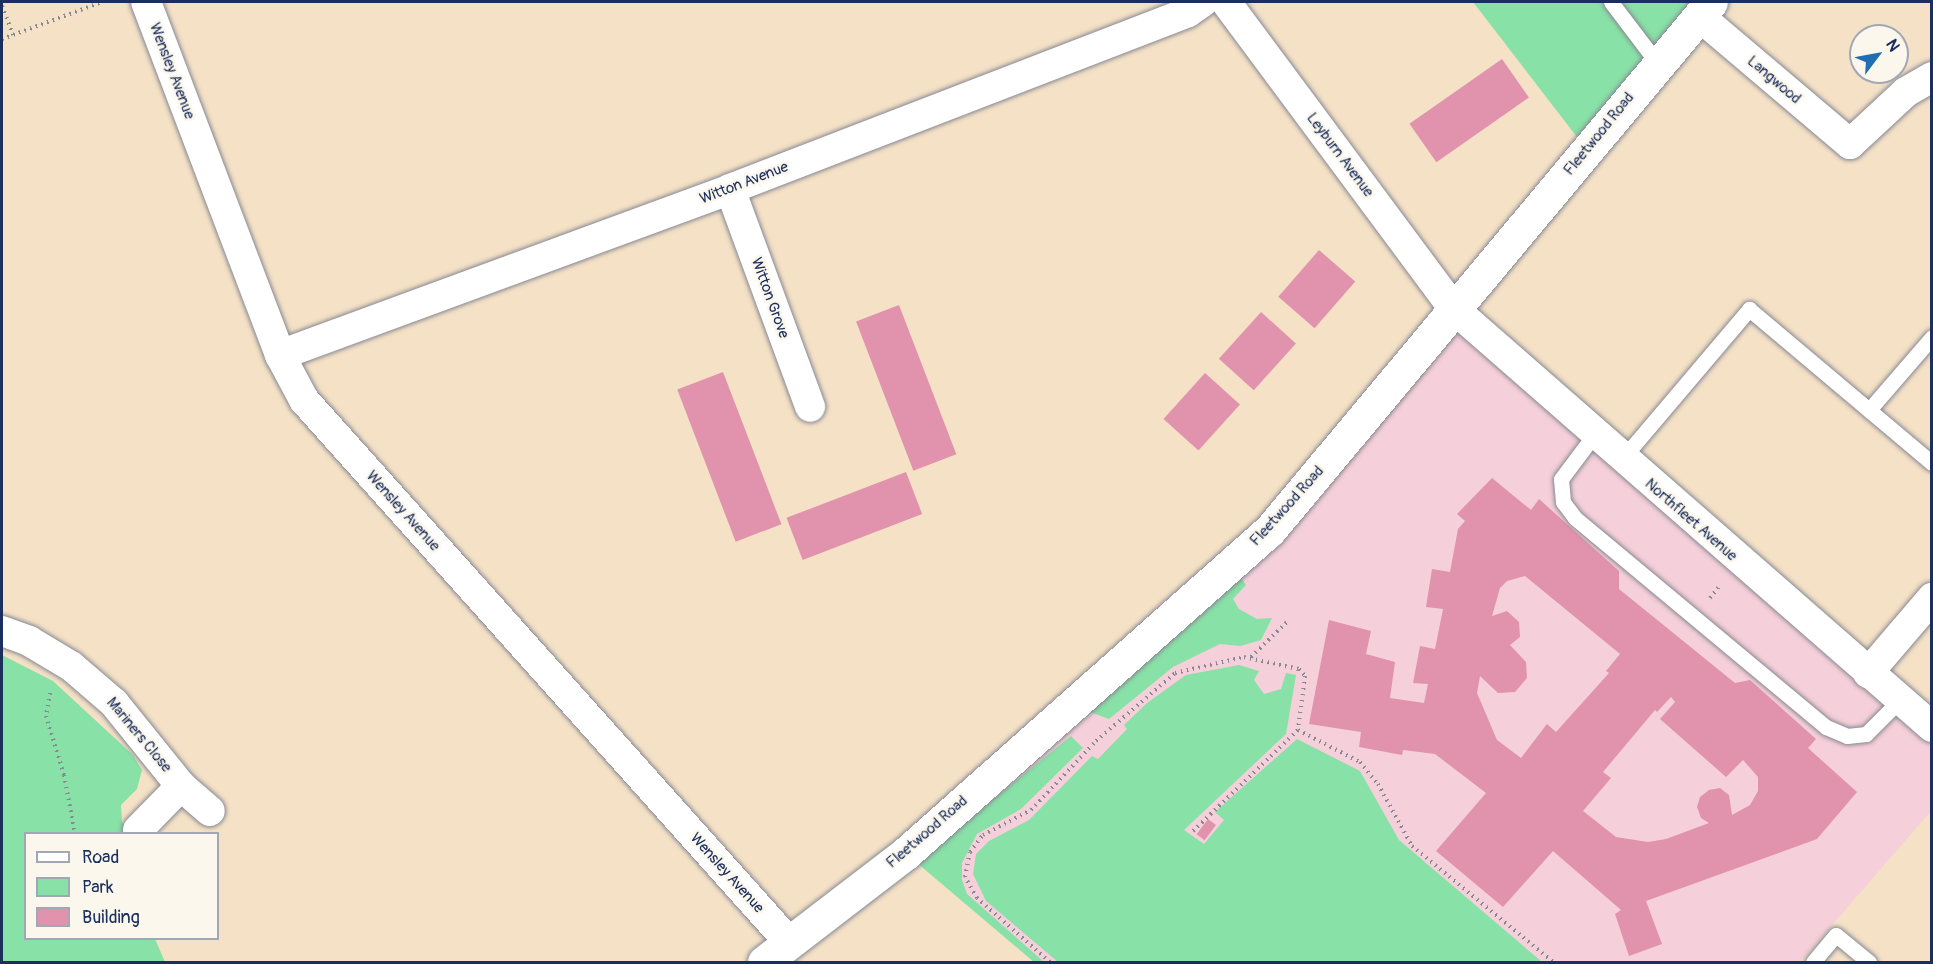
<!DOCTYPE html>
<html>
<head>
<meta charset="utf-8">
<style>
	body { margin:0 }
	#map { position:relative; width:1933px; height:964px; overflow:hidden; background:#f4e1c6; font-family:Pangolin,sans-serif }
	div>[style] { position:absolute }
	[style*='--x'] { left:calc(var(--x)*1px); top:calc(var(--y)*1px); width:calc(var(--w)*1px); rotate:calc(var(--a)*1deg) }
	.built>* { inset:0; background:#f5cfd9 }
	.green>* { inset:0; background:#88e1a6 }
	.building>* { inset:0; background:#e193ad; transform-origin:0 0 }
	.path>* { height:4px; margin-top:-2px; transform-origin:0; background:repeating-linear-gradient(90deg,#888892 0 1.5px,transparent 0 6px) }
	.roads { filter:drop-shadow(0 0 2px #888892) drop-shadow(0 0 2px #888892) }
	.service>* { height:15px; margin:-7.5px; padding:0 7.5px; transform-origin:7.5px; border-radius:7.5px; background:#fff }
	.minor>* { height:30px; margin:-15px; padding:0 15px; transform-origin:15px; border-radius:15px; background:#fff }
	.tertiary>* { height:33px; margin:-16.5px; padding:0 16.5px; transform-origin:16.5px; border-radius:16.5px; background:#fff }
	span { translate:-50% -50%; white-space:nowrap; text-align:center; line-height:1.15; -webkit-text-stroke:5px #fbf7ec; paint-order:stroke }
	.street-label { font-size:15px; color:#1b2f5e }
	.frame { position:absolute; inset:0; border:3px solid #1b2f5e; pointer-events:none }
	.legend { position:absolute; left:24px; top:832px; width:195px; height:108px; box-sizing:border-box; background:#fbf7ec; border:2px solid #a1a7b3; margin:0; padding:8px 10px; list-style:none; font-size:18px; color:#1b2f5e }
	.legend li { display:flex; align-items:center; gap:12px; height:30px }
	.legend b { width:30px; border:2px solid #a1a7b3 }
	.north { position:absolute; left:1849px; top:24px; width:60px; height:60px; box-sizing:border-box; background:#fbf7ec; border:2px solid #a1a7b3; border-radius:50%; rotate:58deg; font-size:16px; font-weight:700; line-height:24px; text-align:center; color:#1b2f5e }
	.north::after { content:''; display:block; margin:auto; width:21px; height:27px; background:#1f6fb2; clip-path:polygon(50% 0,100% 100%,50% 72%,0 100%) }
</style>
</head>
<body>
<div id="map">
	<div class="built">
		<div style="clip-path:polygon(1454px 309px,1931px 727px,1931px 811px,1800px 962px,1034px 962px,906px 853px,1269px 531px)"></div>
	</div>
	<div class="green">
		<div style="clip-path:polygon(1473px 2px,1711px 2px,1587px 150px)"></div>
		<div style="clip-path:polygon(1240px 576px,1246px 585px,1233px 599px,1239px 609px,1257px 619px,1272px 618px,1261px 640px,1240px 646px,1220px 644px,1173px 667px,1109px 719px,1090px 712px)"></div>
		<div style="clip-path:polygon(2px 655px,53px 681px,133px 755px,142px 770px,137px 789px,121px 805px,122px 822px,131px 833px,26px 834px,26px 938px,155px 939px,165px 962px,2px 962px)"></div>
		<div style="clip-path:polygon(1239px 665px,1259px 671px,1254px 680px,1264px 694px,1281px 689px,1286px 673px,1296px 675px,1286px 734px,1184px 830px,1204px 844px,1224px 820px,1215px 812px,1297px 739px,1360px 771px,1399px 840px,1542px 962px,1058px 962px,986px 901px,973px 874px,976px 854px,989px 841px,1029px 820px,1092px 756px,1098px 759px,1127px 729px,1124px 725px,1147px 703px,1186px 675px)"></div>
		<div style="clip-path:polygon(1071px 736px,1083px 748px,1021px 809px,977px 834px,962px 863px,962px 880px,967px 894px,1044px 962px,1034px 962px,916px 862px)"></div>
	</div>
	<div class="building">
		<div style="left:1502px;top:59px;width:47px;height:113px;rotate:55deg"></div>
		<div style="left:1319px;top:250px;width:48px;height:62px;rotate:41deg"></div>
		<div style="left:899px;top:305px;width:160px;height:46px;rotate:69deg"></div>
		<div style="left:1261px;top:312px;width:47px;height:63px;rotate:42deg"></div>
		<div style="left:723px;top:372px;width:163px;height:49px;rotate:69deg"></div>
		<div style="left:1205px;top:373px;width:47px;height:62px;rotate:42deg"></div>
		<div style="left:906px;top:472px;width:45px;height:128px;rotate:69deg"></div>
		<div style="clip-path:polygon(evenodd,1492px 478px,1531px 510px,1539px 499px,1619px 571px,1619px 589px,1735px 683px,1750px 680px,1816px 739px,1808px 748px,1857px 792px,1817px 839px,1646px 901px,1662px 944px,1629px 956px,1615px 914px,1621px 910px,1553px 851px,1503px 907px,1436px 851px,1486px 793px,1435px 754px,1403px 750px,1402px 755px,1359px 747px,1361px 732px,1309px 724px,1329px 620px,1371px 631px,1366px 654px,1395px 662px,1390px 698px,1424px 703px,1428px 684px,1413px 683px,1420px 646px,1435px 649px,1443px 609px,1426px 607px,1432px 569px,1450px 572px,1458px 529px,1465px 521px,1457px 514px,1492px 478px,1525px 576px,1620px 654px,1606px 671px,1609px 673px,1556px 732px,1547px 724px,1521px 758px,1497px 740px,1477px 693px,1480px 676px,1498px 693px,1515px 692px,1527px 678px,1526px 662px,1510px 645px,1520px 637px,1519px 622px,1507px 611px,1492px 616px,1500px 588px,1507px 581px,1525px 576px,1492px 478px,1671px 697px,1675px 702px,1660px 719px,1726px 777px,1743px 760px,1758px 777px,1758px 791px,1750px 805px,1732px 815px,1729px 795px,1720px 788px,1709px 790px,1700px 797px,1697px 807px,1701px 818px,1709px 823px,1666px 839px,1648px 842px,1616px 837px,1583px 811px,1611px 778px,1603px 772px,1655px 710px,1657px 712px,1671px 697px)"></div>
		<div style="left:1208px;top:819px;width:10px;height:19px;rotate:37deg"></div>
	</div>
	<div class="path">
		<div style="--x:2;--y:6;--w:31;--a:69"></div>
		<div style="--x:2;--y:39;--w:107;--a:-20.3"></div>
		<div style="--x:1710;--y:598;--w:16;--a:-52"></div>
		<div style="--x:1251;--y:657;--w:50;--a:-44.2"></div>
		<div style="--x:50;--y:693;--w:23;--a:100"></div>
		<div style="--x:46;--y:716;--w:62;--a:73"></div>
		<div style="--x:64;--y:775;--w:60;--a:79.4"></div>
		<div style="--x:1193;--y:831;--w:146;--a:-43.9"></div>
		<div style="--x:1050;--y:962;--w:97;--a:-138.8"></div>
		<div style="--x:977;--y:898;--w:24;--a:-120"></div>
		<div style="--x:965;--y:877;--w:25;--a:-79"></div>
		<div style="--x:970;--y:852;--w:21;--a:-53"></div>
		<div style="--x:983;--y:835;--w:54;--a:-27.5"></div>
		<div style="--x:1031;--y:810;--w:95;--a:-46.7"></div>
		<div style="--x:1096;--y:741;--w:104;--a:-40.7"></div>
		<div style="--x:1175;--y:673;--w:71;--a:-13.1"></div>
		<div style="--x:1244;--y:657;--w:56;--a:12.3"></div>
		<div style="--x:1299;--y:669;--w:9;--a:49"></div>
		<div style="--x:1305;--y:676;--w:54;--a:97.4"></div>
		<div style="--x:1298;--y:730;--w:70;--a:27.3"></div>
		<div style="--x:1360;--y:762;--w:28;--a:51"></div>
		<div style="--x:1378;--y:784;--w:71;--a:61.3"></div>
		<div style="--x:1412;--y:846;--w:183;--a:39.4"></div>
	</div>
	<div class="roads">
		<div class="service">
			<div style="--x:1611;--y:2;--w:78;--a:52.8"></div>
			<div style="--x:1869;--y:410;--w:96;--a:-49.2"></div>
			<div style="--x:1594;--y:435;--w:55;--a:126.9"></div>
			<div style="--x:1561;--y:479;--w:23;--a:85"></div>
			<div style="--x:1563;--y:502;--w:20;--a:53"></div>
			<div style="--x:1575;--y:518;--w:327;--a:39.8"></div>
			<div style="--x:1826;--y:727;--w:23;--a:23"></div>
			<div style="--x:1847;--y:736;--w:19;--a:-6"></div>
			<div style="--x:1866;--y:734;--w:48;--a:-45"></div>
			<div style="--x:1622;--y:459;--w:197;--a:-49.7"></div>
			<div style="--x:1749;--y:309;--w:239;--a:40.1"></div>
			<div style="--x:1813;--y:962;--w:35;--a:-50"></div>
			<div style="--x:1836;--y:935;--w:43;--a:39.3"></div>
		</div>
		<div class="minor">
			<div style="--x:146;--y:2;--w:378;--a:69.2"></div>
			<div style="--x:280;--y:355;--w:51;--a:61.9"></div>
			<div style="--x:304;--y:400;--w:727;--a:48.18"></div>
			<div style="--x:1226;--y:2;--w:382;--a:53.4"></div>
			<div style="--x:1454;--y:309;--w:635;--a:41.17"></div>
			<div style="--x:1699;--y:16;--w:198;--a:40.3"></div>
			<div style="--x:1850;--y:144;--w:76;--a:-42.9"></div>
			<div style="--x:1906;--y:92;--w:30;--a:-30"></div>
			<div style="--x:730;--y:189;--w:232;--a:69.8"></div>
			<div style="--x:280;--y:355;--w:480;--a:-20.2"></div>
			<div style="--x:730;--y:189;--w:491;--a:-21.1"></div>
			<div style="--x:1188;--y:12;--w:18;--a:-34"></div>
			<div style="--x:2;--y:631;--w:29;--a:20"></div>
			<div style="--x:29;--y:641;--w:49;--a:30.8"></div>
			<div style="--x:71;--y:666;--w:57;--a:40.7"></div>
			<div style="--x:114;--y:703;--w:107;--a:51.1"></div>
			<div style="--x:181;--y:786;--w:38;--a:41"></div>
			<div style="--x:1868;--y:673;--w:99;--a:-49.5"></div>
			<div style="--x:138;--y:830;--w:62;--a:-45.7"></div>
		</div>
		<div class="tertiary">
			<div style="--x:764;--y:962;--w:179;--a:-37.5"></div>
			<div style="--x:906;--y:853;--w:485;--a:-41.6"></div>
			<div style="--x:1269;--y:531;--w:689;--a:-50.12"></div>
		</div>
	</div>
	<div class="street-label">
		<span style="left:172px;top:71px;rotate:69deg">Wensley Avenue</span>
		<span style="left:1774px;top:80px;rotate:40deg">Langwood</span>
		<span style="left:1599px;top:134px;rotate:-51deg">Fleetwood Road</span>
		<span style="left:1340px;top:155px;rotate:53deg">Leyburn Avenue</span>
		<span style="left:744px;top:183px;rotate:-21deg">Witton Avenue</span>
		<span style="left:770px;top:298px;rotate:70deg">Witton Grove</span>
		<span style="left:1287px;top:506px;rotate:-48deg">Fleetwood Road</span>
		<span style="left:403px;top:511px;rotate:48deg">Wensley Avenue</span>
		<span style="left:1691px;top:520px;rotate:41deg">Northfleet Avenue</span>
		<span style="left:139px;top:735px;rotate:50deg">Mariners Close</span>
		<span style="left:927px;top:832px;rotate:-41deg">Fleetwood Road</span>
		<span style="left:727px;top:873px;rotate:48deg">Wensley Avenue</span>
	</div>
	<div class="frame"></div>
	<ul class="legend">
	<li><b style="height:8px;background:#fff"></b>Road</li>
	<li><b style="height:16px;background:#88e1a6"></b>Park</li>
	<li><b style="height:16px;background:#e193ad"></b>Building</li>
	</ul>
	<div class="north">N</div>
</div>
</body>
</html>
